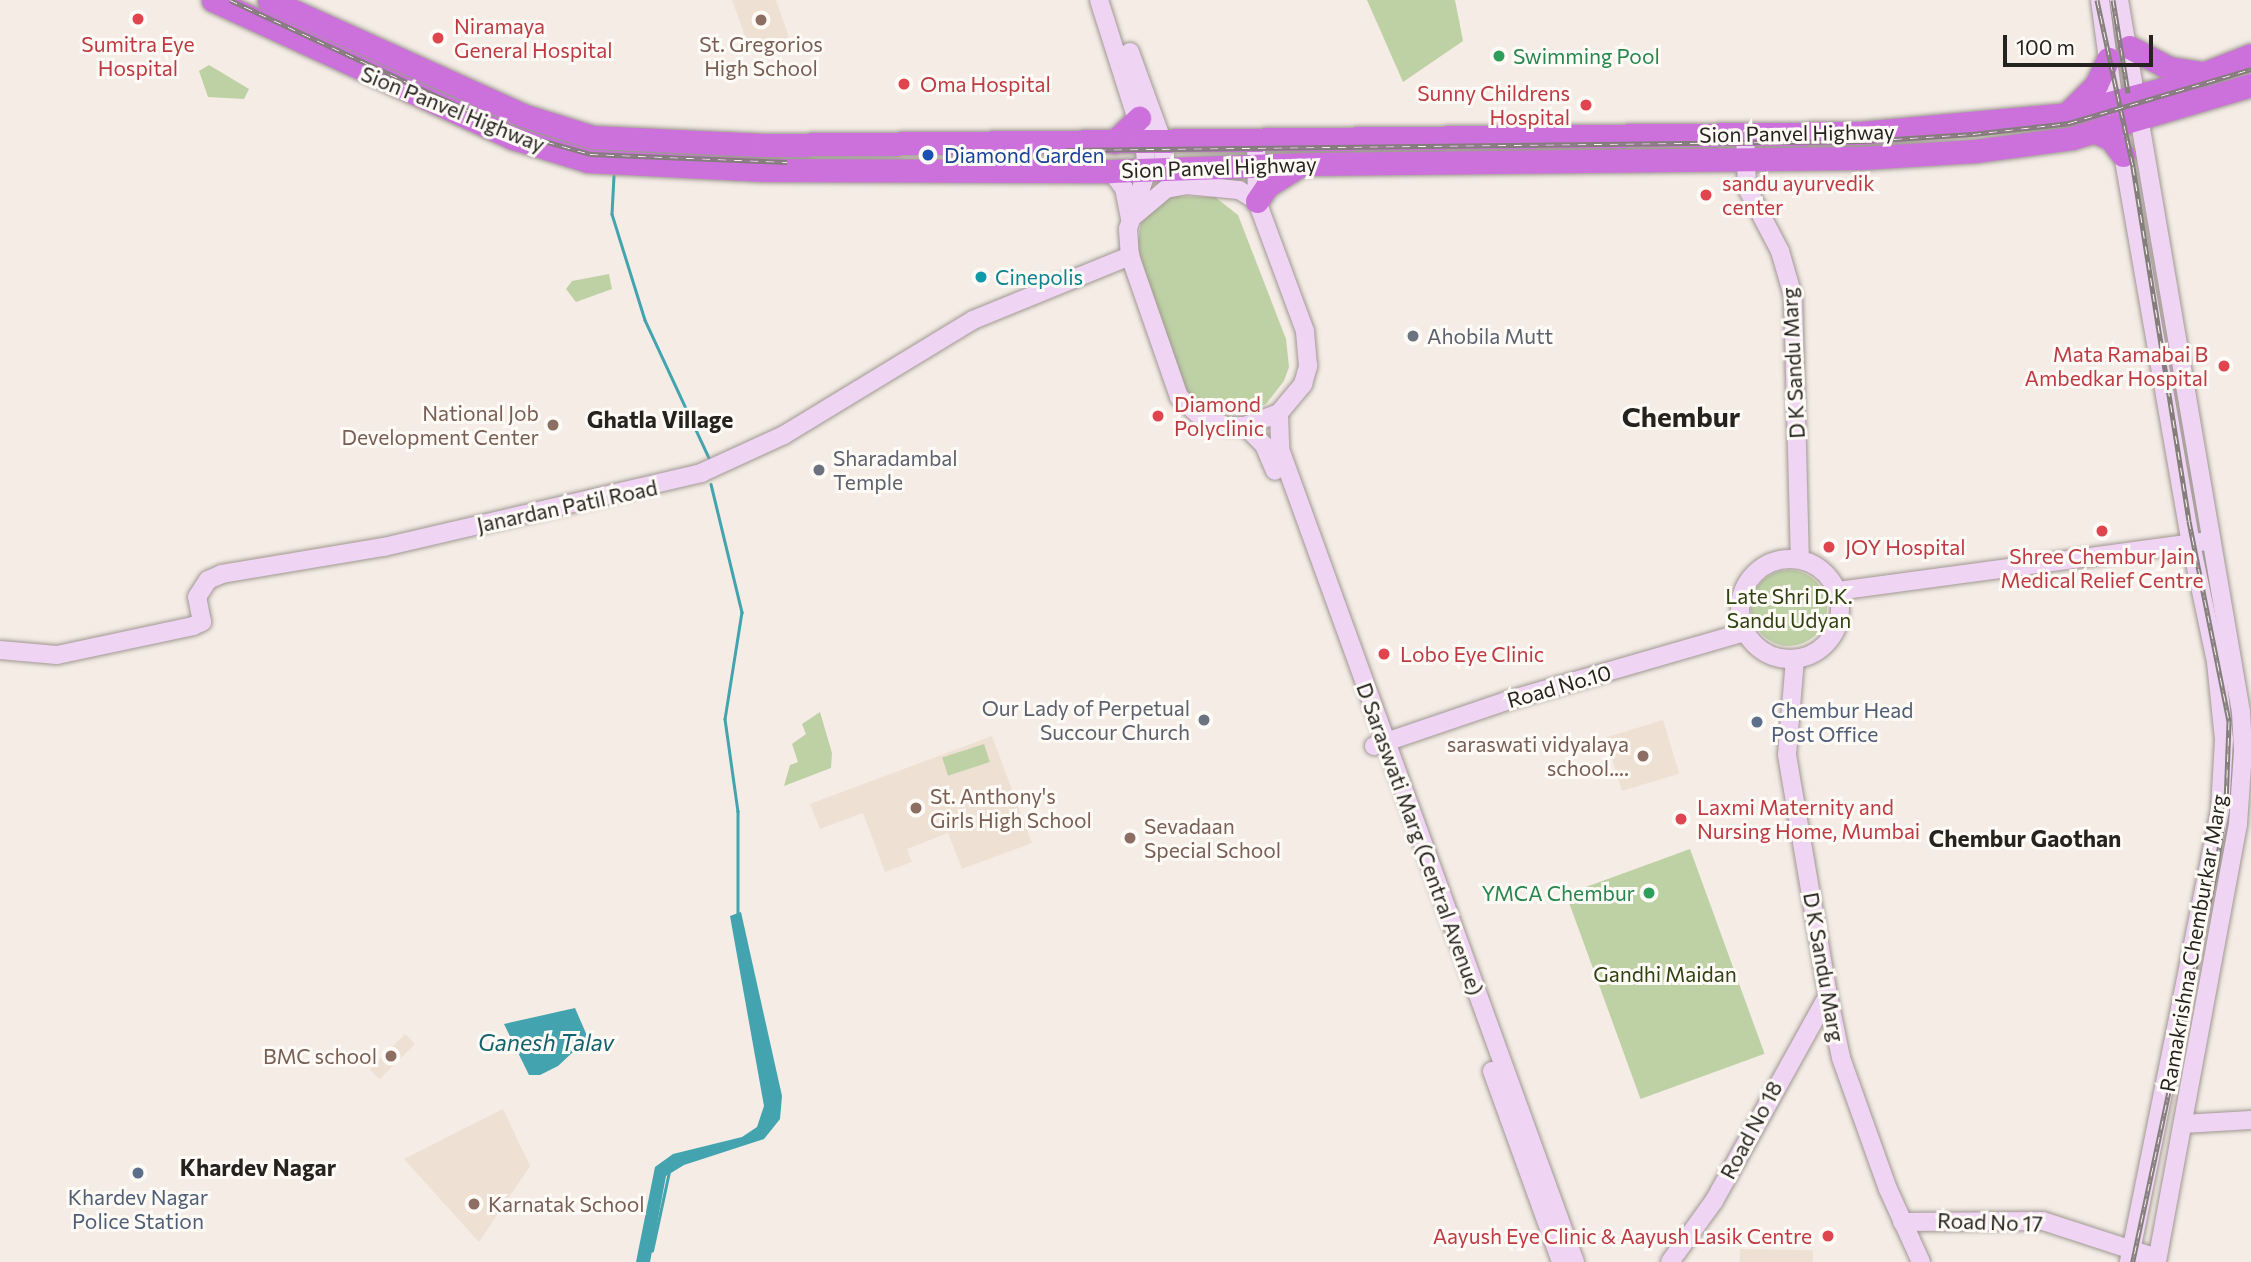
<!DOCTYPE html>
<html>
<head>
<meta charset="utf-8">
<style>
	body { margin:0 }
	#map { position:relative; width:2251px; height:1262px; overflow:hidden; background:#f4ece5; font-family:Commissioner,sans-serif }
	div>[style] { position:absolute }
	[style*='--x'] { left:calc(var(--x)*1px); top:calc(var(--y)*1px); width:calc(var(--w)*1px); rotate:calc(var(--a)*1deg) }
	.built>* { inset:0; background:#eee1d4; transform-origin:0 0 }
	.green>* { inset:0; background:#bed1a5; transform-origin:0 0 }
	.round { border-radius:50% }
	.water>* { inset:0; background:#43a3af }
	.stream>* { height:2.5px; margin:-1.25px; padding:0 1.25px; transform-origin:1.25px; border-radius:1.25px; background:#43a3af }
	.roads { filter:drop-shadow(0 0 2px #9f9892) drop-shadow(0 0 2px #9f9892) }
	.secondary>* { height:18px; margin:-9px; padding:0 9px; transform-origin:9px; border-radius:9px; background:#f0d4f4 }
	.secondary>.ring { margin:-9px; padding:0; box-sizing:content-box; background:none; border:18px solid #f0d4f4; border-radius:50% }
	.highway>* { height:23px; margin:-11.5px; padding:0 11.5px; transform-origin:11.5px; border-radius:11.5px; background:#cc71dc }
	.rail>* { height:5px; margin-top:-2.5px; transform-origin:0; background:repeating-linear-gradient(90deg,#fefaf6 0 8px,#837e79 0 16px); box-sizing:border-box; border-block:2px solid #837e79 }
	.dots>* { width:19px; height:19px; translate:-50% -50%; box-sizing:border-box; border:4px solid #fefaf6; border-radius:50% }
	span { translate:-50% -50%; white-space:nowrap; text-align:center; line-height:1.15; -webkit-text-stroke:6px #fefaf6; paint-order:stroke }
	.health-label { font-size:21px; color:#be3a42 }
	.left { translate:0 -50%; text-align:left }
	.right { translate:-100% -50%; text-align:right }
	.education-label { font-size:21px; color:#785e54 }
	.leisure-label { font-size:21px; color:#27864d }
	.street-label { font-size:21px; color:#252320 }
	.transit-label { font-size:21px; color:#164399 }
	.culture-label { font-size:21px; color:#0d838f }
	.worship-label { font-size:21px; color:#5b616d }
	.park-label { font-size:21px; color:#2f4011 }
	.service-label { font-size:21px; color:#4e5e75 }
	.neighbourhood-label { font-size:23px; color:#252320; font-weight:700 }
	.water-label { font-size:23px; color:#13616b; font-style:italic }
	.district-label { font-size:28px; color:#252320; font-weight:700 }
	.scale { position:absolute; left:2003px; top:35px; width:150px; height:32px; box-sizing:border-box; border:4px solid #252320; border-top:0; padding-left:9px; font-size:21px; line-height:24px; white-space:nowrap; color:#252320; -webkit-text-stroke:5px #fefaf6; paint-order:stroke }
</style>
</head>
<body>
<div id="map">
	<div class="built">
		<div style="clip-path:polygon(732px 0,776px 0,790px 40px,749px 47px)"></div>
		<div style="left:1663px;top:720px;width:56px;height:60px;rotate:73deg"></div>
		<div style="clip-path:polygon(992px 736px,1032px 843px,962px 869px,948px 833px,907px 849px,912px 862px,885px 872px,863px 813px,820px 829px,810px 804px)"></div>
		<div style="left:405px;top:1034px;width:14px;height:50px;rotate:45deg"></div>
		<div style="clip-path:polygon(503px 1109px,530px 1166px,479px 1242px,404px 1159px)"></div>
		<div style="left:1740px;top:1249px;width:73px;height:13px;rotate:1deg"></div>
	</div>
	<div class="green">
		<div style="clip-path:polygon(1367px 0,1455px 0,1463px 41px,1403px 82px)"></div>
		<div style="clip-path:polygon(209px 65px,249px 89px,244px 99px,208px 97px,199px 71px)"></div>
		<div style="clip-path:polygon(1169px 196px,1215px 197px,1238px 215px,1286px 339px,1289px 367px,1284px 381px,1266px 404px,1251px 411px,1224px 414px,1210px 410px,1187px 391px,1180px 379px,1137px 247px,1142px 218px)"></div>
		<div style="clip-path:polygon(609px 274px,612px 289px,576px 302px,566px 289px,572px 281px)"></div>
		<div class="round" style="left:1751px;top:570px;width:76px;height:76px"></div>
		<div style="clip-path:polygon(820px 712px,832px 753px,831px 768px,784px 786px,790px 765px,798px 762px,792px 744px,806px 734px,802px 724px)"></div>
		<div style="left:984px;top:744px;width:19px;height:44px;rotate:72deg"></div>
		<div style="left:1690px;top:849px;width:218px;height:132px;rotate:70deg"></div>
	</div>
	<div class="water">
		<div style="clip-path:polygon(741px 912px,782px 1096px,780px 1119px,764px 1139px,684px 1165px,666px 1176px,650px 1262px,636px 1262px,655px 1167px,673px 1154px,742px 1137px,757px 1127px,764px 1106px,730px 916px)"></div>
		<div style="clip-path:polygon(575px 1008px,588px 1038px,558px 1066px,540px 1075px,529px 1075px,504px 1024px)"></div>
	</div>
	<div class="stream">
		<div style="--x:614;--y:176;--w:38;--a:93"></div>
		<div style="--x:612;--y:214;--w:111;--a:72.7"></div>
		<div style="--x:645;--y:320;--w:152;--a:65.1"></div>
		<div style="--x:711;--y:484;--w:132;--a:76.4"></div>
		<div style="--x:742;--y:612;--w:108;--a:99"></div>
		<div style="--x:725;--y:719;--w:93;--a:82"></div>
		<div style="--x:738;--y:811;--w:104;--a:90"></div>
		<div style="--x:652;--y:1251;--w:81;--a:-77.9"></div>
	</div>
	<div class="roads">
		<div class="secondary">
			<div style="--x:1099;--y:0;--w:149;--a:72.4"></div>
			<div style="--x:1144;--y:142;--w:28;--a:84"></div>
			<div style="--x:1147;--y:170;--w:62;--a:107.9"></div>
			<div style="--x:1128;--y:229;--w:27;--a:86"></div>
			<div style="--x:1130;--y:256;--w:149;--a:70.8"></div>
			<div style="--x:1179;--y:397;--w:25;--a:42"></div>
			<div style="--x:1198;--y:414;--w:30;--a:23"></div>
			<div style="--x:1226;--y:426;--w:19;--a:0"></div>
			<div style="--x:1245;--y:426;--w:36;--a:-21"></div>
			<div style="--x:1279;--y:413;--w:38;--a:-50"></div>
			<div style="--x:1303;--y:384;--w:19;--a:-74"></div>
			<div style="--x:1308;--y:366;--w:35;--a:-95"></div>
			<div style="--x:1305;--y:331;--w:139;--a:-110.3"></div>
			<div style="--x:1257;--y:201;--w:61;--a:-90.9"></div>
			<div style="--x:2100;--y:0;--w:113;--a:82.4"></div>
			<div style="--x:2119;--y:0;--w:722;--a:80.28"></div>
			<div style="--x:2241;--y:712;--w:39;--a:87"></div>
			<div style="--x:2243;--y:751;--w:73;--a:93.9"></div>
			<div style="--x:2238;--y:824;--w:445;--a:100.5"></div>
			<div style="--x:1130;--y:52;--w:94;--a:70"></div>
			<div style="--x:1162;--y:140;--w:29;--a:84"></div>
			<div style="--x:1745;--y:135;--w:53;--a:87.8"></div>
			<div style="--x:1747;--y:188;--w:71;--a:62.4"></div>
			<div style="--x:1780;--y:251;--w:47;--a:73.9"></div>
			<div style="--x:1793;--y:296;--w:263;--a:88.5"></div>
			<div style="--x:2121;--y:143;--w:407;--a:80.1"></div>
			<div style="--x:2191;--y:544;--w:121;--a:78"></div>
			<div style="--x:2216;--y:662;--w:78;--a:84.1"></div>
			<div style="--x:2224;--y:740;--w:70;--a:93.3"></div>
			<div style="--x:2220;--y:810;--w:461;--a:101.4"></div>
			<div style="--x:1111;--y:171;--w:21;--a:53"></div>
			<div style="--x:1124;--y:188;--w:33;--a:79"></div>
			<div style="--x:1135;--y:215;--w:40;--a:-40"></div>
			<div style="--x:1166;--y:189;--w:20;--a:-11"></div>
			<div style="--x:1186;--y:185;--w:53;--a:5.4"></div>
			<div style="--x:1239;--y:190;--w:21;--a:31"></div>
			<div style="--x:1279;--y:413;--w:36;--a:88"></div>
			<div style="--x:1280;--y:449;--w:865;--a:70.06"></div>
			<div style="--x:1245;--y:426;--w:27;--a:45"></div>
			<div style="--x:1264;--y:445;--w:28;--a:67"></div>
			<div class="ring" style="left:1740px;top:559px;width:82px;height:82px"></div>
			<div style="--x:1838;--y:591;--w:367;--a:-7.7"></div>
			<div style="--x:0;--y:650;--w:57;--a:5"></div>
			<div style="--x:57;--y:655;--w:139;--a:-12"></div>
			<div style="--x:193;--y:626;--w:10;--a:-24"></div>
			<div style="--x:202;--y:622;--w:25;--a:-101"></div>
			<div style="--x:197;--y:597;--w:20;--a:-57"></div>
			<div style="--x:208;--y:580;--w:15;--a:-23"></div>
			<div style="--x:222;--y:574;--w:164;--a:-9.5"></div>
			<div style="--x:384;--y:547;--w:326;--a:-13.1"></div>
			<div style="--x:701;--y:473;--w:91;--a:-24.6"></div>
			<div style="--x:784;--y:435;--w:221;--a:-31.3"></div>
			<div style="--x:973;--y:320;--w:170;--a:-22.2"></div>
			<div style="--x:1795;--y:659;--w:96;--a:94.8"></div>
			<div style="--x:1787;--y:755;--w:243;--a:80.3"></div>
			<div style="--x:1828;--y:995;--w:64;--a:78.3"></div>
			<div style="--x:1841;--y:1058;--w:139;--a:70.3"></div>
			<div style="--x:1888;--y:1189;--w:80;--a:65.7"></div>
			<div style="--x:1374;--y:746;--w:139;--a:-18.8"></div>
			<div style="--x:1506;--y:701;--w:249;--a:-16.1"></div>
			<div style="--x:1492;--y:1071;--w:203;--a:70.1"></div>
			<div style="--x:2183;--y:1124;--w:68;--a:-3.4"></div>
			<div style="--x:1902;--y:1222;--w:141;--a:-0.4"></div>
			<div style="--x:2043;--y:1221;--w:120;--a:18"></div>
			<div style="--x:1670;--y:1262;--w:75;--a:-54.2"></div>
			<div style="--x:1714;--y:1201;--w:235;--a:-61"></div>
		</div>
		<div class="highway">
			<div style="--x:213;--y:0;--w:330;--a:24.7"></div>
			<div style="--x:513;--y:138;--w:78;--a:17"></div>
			<div style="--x:588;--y:161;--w:176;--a:2.9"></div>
			<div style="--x:764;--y:170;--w:347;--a:0.2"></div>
			<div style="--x:1111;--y:171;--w:194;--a:-2.1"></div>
			<div style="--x:1305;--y:164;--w:556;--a:-0.62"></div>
			<div style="--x:1861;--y:158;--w:114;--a:-3.5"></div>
			<div style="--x:1975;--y:151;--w:98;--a:-7.6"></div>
			<div style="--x:2072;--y:138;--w:187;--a:-16.5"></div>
			<div style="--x:269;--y:0;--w:278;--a:24.4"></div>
			<div style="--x:522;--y:115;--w:73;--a:17.4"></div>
			<div style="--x:592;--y:137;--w:171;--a:2.7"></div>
			<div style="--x:763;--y:145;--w:1097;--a:-0.63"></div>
			<div style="--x:1860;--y:133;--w:208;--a:-5.2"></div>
			<div style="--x:2067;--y:114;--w:103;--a:-14.6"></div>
			<div style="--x:2167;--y:88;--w:90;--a:-21.4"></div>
			<div style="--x:2129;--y:47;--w:45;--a:27.7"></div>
			<div style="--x:2169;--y:68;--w:33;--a:9"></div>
			<div style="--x:2070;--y:111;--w:37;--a:-45"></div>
			<div style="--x:2096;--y:85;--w:29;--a:-65"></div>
			<div style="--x:2096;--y:132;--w:17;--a:25"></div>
			<div style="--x:2111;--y:139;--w:20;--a:53"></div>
			<div style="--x:1114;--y:142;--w:35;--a:-44"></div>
			<div style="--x:1257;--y:201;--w:18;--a:-56"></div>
			<div style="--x:1267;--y:186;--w:38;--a:-32"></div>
		</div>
	</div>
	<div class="rail">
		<div style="--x:230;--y:0;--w:315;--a:24.9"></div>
		<div style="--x:516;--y:133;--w:77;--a:15.8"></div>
		<div style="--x:590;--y:154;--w:197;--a:2.3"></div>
		<div style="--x:2097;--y:0;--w:171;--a:77.8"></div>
		<div style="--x:2133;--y:167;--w:358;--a:81"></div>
		<div style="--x:2189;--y:521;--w:205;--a:78.7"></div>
		<div style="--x:2229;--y:722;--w:80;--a:92.1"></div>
		<div style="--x:2226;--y:802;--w:69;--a:98.4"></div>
		<div style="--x:2216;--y:870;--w:401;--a:102"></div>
		<div style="--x:2113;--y:0;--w:94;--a:80.8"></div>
		<div style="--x:1066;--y:150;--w:796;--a:-0.65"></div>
		<div style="--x:1862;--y:141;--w:111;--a:-3.6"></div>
		<div style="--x:1973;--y:134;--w:97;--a:-6.5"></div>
		<div style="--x:2069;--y:123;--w:190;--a:-16.5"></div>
	</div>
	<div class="dots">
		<div style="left:138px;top:19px;background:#e0444e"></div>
		<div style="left:761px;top:20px;background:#8d6e63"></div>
		<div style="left:438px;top:38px;background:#e0444e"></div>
		<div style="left:1499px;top:56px;background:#2e9e5b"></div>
		<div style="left:904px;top:84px;background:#e0444e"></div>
		<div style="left:1586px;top:105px;background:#e0444e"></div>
		<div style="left:928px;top:155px;background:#1a4fb4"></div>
		<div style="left:1706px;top:195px;background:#e0444e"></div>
		<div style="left:981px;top:277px;background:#0f9aa8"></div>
		<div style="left:1413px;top:336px;background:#6b7280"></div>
		<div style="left:2224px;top:366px;background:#e0444e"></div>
		<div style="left:1158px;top:416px;background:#e0444e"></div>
		<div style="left:553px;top:425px;background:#8d6e63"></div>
		<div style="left:819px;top:470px;background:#6b7280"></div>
		<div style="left:2102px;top:531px;background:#e0444e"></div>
		<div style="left:1829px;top:547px;background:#e0444e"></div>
		<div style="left:1384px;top:654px;background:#e0444e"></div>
		<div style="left:1204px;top:720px;background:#6b7280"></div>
		<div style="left:1757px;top:722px;background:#5c6f8a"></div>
		<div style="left:1643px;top:756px;background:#8d6e63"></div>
		<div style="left:916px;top:808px;background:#8d6e63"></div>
		<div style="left:1681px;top:819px;background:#e0444e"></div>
		<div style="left:1130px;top:838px;background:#8d6e63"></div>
		<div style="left:1649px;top:893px;background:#2e9e5b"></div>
		<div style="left:391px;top:1056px;background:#8d6e63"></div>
		<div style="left:138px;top:1173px;background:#5c6f8a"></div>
		<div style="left:474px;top:1204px;background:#8d6e63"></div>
		<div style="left:1828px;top:1236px;background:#e0444e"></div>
	</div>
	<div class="health-label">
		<span class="left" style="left:454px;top:38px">Niramaya<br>General Hospital</span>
		<span style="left:138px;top:56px">Sumitra Eye<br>Hospital</span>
		<span class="left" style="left:920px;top:84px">Oma Hospital</span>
		<span class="right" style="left:1570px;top:105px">Sunny Childrens<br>Hospital</span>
		<span class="left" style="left:1722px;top:195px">sandu ayurvedik<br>center</span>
		<span class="right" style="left:2208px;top:366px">Mata Ramabai B<br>Ambedkar Hospital</span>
		<span class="left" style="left:1174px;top:416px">Diamond<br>Polyclinic</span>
		<span class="left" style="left:1845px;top:547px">JOY Hospital</span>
		<span style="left:2102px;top:568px">Shree Chembur Jain<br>Medical Relief Centre</span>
		<span class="left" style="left:1400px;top:654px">Lobo Eye Clinic</span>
		<span class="left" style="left:1697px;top:819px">Laxmi Maternity and<br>Nursing Home, Mumbai</span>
		<span class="right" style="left:1812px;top:1236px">Aayush Eye Clinic &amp; Aayush Lasik Centre</span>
	</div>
	<div class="education-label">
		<span style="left:761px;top:56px">St. Gregorios<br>High School</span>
		<span class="right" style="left:539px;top:425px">National Job<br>Development Center</span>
		<span class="right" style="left:1629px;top:756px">saraswati vidyalaya<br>school....</span>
		<span class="left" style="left:930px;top:808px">St. Anthony's<br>Girls High School</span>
		<span class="left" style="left:1144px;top:838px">Sevadaan<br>Special School</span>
		<span class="right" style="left:377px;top:1056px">BMC school</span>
		<span class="left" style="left:488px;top:1204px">Karnatak School</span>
	</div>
	<div class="leisure-label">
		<span class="left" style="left:1513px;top:56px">Swimming Pool</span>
		<span class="right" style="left:1635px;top:893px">YMCA Chembur</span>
	</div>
	<div class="street-label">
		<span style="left:453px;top:109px;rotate:22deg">Sion Panvel Highway</span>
		<span style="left:1797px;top:133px;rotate:-1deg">Sion Panvel Highway</span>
		<span style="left:1219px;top:167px;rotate:-2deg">Sion Panvel Highway</span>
		<span style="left:1793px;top:363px;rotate:-93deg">D K Sandu Marg</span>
		<span style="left:567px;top:506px;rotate:-12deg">Janardan Patil Road</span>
		<span style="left:1559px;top:686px;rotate:-16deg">Road No.10</span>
		<span style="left:1420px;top:839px;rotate:70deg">D Saraswati Marg (Central Avenue)</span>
		<span style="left:2193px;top:943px;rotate:-80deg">Ramakrishna Chemburkar Marg</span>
		<span style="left:1824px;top:967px;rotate:80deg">D K Sandu Marg</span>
		<span style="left:1751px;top:1130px;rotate:-62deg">Road No 18</span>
		<span style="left:1990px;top:1222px;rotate:2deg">Road No 17</span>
	</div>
	<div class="transit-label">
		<span class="left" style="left:944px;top:155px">Diamond Garden</span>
	</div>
	<div class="culture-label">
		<span class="left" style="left:995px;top:277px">Cinepolis</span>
	</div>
	<div class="worship-label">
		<span class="left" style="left:1427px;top:336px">Ahobila Mutt</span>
		<span class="left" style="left:833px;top:470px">Sharadambal<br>Temple</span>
		<span class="right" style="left:1190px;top:720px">Our Lady of Perpetual<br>Succour Church</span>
	</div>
	<div class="park-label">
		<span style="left:1789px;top:608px">Late Shri D.K.<br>Sandu Udyan</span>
		<span style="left:1665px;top:974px">Gandhi Maidan</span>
	</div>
	<div class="service-label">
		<span class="left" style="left:1771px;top:722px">Chembur Head<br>Post Office</span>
		<span style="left:138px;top:1209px">Khardev Nagar<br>Police Station</span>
	</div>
	<div class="neighbourhood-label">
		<span style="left:660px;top:419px">Ghatla Village</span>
		<span style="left:2025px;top:838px">Chembur Gaothan</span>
		<span style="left:258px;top:1167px">Khardev Nagar</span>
	</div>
	<div class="water-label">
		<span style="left:546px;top:1042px">Ganesh Talav</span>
	</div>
	<div class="district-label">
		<span style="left:1681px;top:416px">Chembur</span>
	</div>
	<div class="scale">100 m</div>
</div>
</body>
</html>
